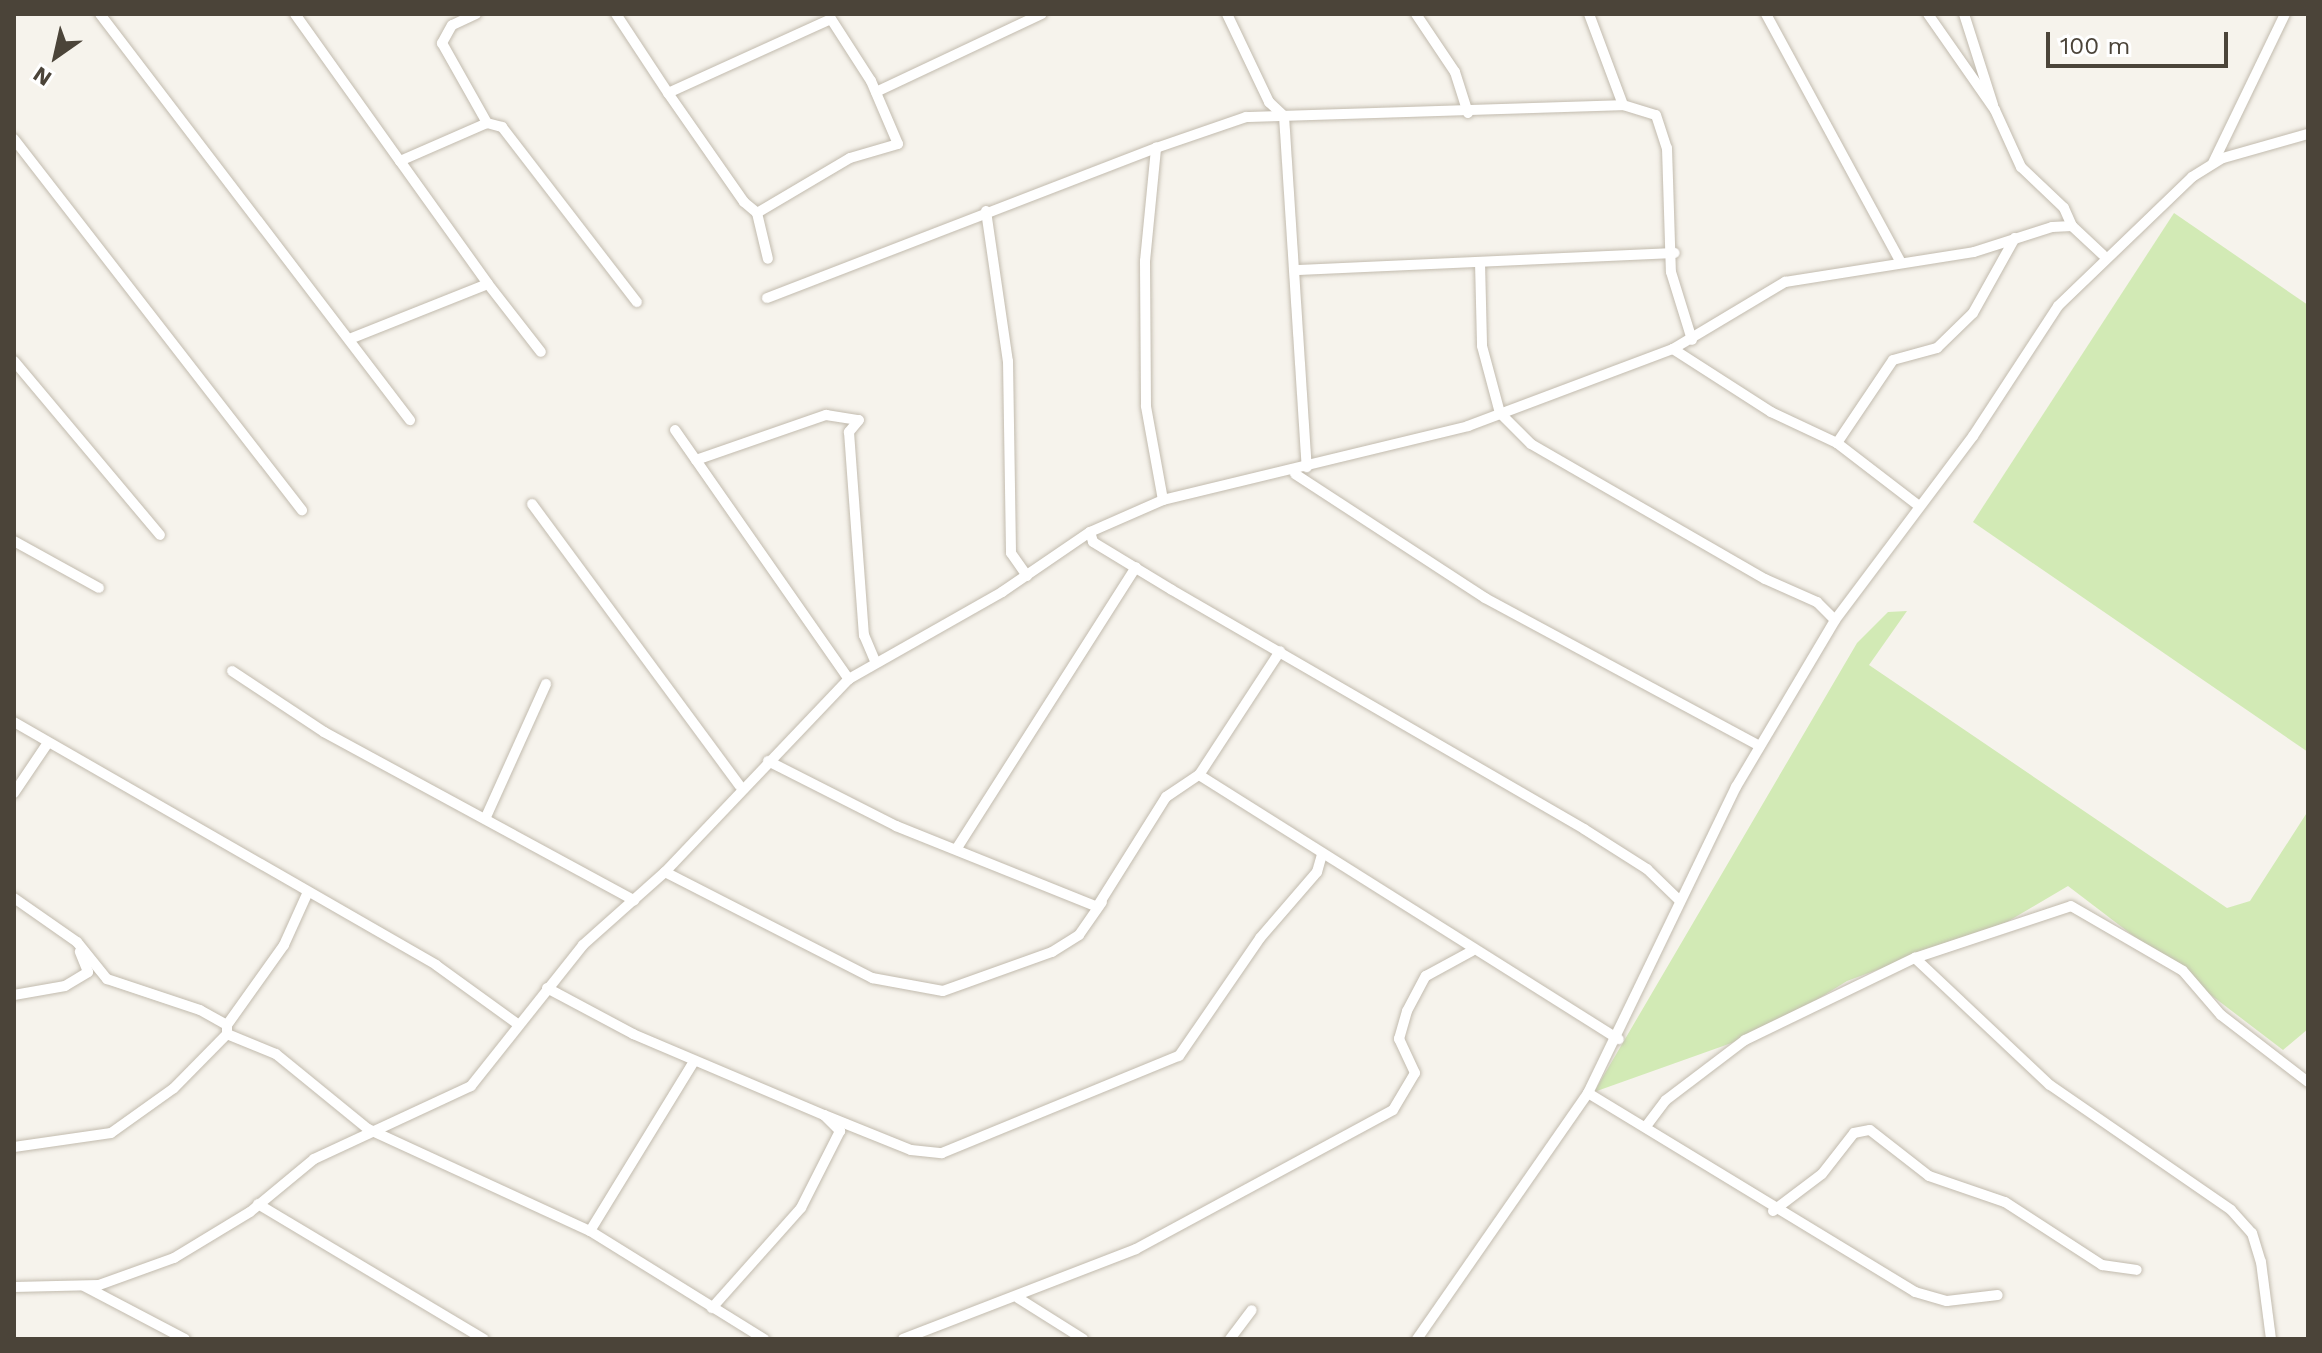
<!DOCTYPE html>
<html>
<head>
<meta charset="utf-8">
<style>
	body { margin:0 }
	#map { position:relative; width:2322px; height:1353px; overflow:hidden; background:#f6f3ec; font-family:"Work Sans",sans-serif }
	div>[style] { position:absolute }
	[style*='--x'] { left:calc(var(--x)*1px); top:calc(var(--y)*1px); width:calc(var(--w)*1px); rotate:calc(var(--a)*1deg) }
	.green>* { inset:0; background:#d2eab5 }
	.roads { filter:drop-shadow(0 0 2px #c2bbae) drop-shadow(0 0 2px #c2bbae) }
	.minor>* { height:10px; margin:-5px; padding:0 5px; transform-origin:5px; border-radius:5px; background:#fff }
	span { translate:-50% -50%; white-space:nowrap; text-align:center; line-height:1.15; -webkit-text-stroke:6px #fff; paint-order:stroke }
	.frame { position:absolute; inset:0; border:16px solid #4b4439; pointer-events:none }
	.north { position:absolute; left:16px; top:16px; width:80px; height:80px; -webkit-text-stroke:6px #fff; paint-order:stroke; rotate:214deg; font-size:22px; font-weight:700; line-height:32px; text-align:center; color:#4b4439 }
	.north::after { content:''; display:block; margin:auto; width:28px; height:36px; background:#4b4439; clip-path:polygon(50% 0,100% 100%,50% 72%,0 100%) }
	.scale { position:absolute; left:2046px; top:32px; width:182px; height:36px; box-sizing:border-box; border:4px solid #4b4439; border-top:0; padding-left:10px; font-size:24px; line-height:28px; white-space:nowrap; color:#4b4439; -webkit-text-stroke:6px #fff; paint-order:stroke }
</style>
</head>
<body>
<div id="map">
	<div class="green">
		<div style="clip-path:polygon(2174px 213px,2308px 305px,2308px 752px,1973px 522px)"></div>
		<div style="clip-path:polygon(1907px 611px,1869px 665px,2227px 908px,2250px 901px,2308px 811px,2308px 1029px,2283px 1050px,2068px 886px,2007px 922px,1847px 981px,1768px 1030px,1594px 1092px,1857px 643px,1888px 612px)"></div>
	</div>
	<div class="roads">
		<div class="minor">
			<div style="--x:100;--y:14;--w:511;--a:52.64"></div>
			<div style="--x:295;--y:14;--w:181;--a:54.5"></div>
			<div style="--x:400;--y:161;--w:95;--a:-23.6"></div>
			<div style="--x:487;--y:123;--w:16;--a:15"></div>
			<div style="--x:502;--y:127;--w:221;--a:52.4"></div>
			<div style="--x:476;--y:14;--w:26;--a:155"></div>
			<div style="--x:452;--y:25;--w:21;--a:119"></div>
			<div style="--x:442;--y:43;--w:92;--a:60.6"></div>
			<div style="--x:616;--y:14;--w:95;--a:56.6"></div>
			<div style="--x:668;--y:93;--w:133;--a:55.1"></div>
			<div style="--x:744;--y:202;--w:17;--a:40"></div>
			<div style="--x:757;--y:213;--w:108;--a:-30.6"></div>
			<div style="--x:850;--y:158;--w:50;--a:-16.3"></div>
			<div style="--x:898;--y:144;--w:69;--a:-113.2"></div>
			<div style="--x:871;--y:81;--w:74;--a:-122.8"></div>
			<div style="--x:831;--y:19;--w:179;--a:155.6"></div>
			<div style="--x:1227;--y:14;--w:98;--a:64.5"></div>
			<div style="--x:1269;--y:102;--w:21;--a:43"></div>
			<div style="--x:1284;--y:116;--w:352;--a:86.3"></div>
			<div style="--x:1416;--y:14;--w:70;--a:56.1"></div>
			<div style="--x:1455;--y:72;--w:43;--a:72.4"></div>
			<div style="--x:1589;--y:14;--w:97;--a:69.5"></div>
			<div style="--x:1623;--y:105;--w:34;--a:17"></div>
			<div style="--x:1656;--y:115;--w:35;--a:72"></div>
			<div style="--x:1667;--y:148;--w:124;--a:88.2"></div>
			<div style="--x:1671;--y:272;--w:71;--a:72.8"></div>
			<div style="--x:1766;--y:14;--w:281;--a:61.5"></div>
			<div style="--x:1928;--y:14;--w:117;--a:55.1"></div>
			<div style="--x:1995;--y:110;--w:63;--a:65.5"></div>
			<div style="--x:2021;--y:167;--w:59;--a:43.6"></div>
			<div style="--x:2064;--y:208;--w:20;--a:66"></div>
			<div style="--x:1964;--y:14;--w:96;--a:72.3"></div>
			<div style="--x:876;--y:92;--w:183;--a:-25.2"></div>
			<div style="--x:14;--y:139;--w:470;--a:52.2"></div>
			<div style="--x:400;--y:161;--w:151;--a:54.4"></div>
			<div style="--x:2213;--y:163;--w:165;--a:-64.2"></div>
			<div style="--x:986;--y:211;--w:152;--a:81.7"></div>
			<div style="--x:1008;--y:361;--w:192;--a:89.1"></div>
			<div style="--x:1011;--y:553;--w:28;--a:55"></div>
			<div style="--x:757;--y:213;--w:47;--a:76.6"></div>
			<div style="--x:1480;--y:262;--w:84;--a:88.6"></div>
			<div style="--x:1482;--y:346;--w:69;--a:75"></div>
			<div style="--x:1500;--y:413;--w:44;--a:45"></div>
			<div style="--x:1531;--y:444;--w:270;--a:30"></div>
			<div style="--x:1765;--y:579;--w:57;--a:23.9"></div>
			<div style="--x:1817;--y:602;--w:25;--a:45"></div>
			<div style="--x:1298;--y:270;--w:377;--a:-2.6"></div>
			<div style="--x:767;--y:298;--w:417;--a:-21.1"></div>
			<div style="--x:352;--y:338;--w:146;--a:-21.7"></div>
			<div style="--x:488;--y:284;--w:86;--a:52.1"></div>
			<div style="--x:1673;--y:349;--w:117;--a:32.7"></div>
			<div style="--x:1771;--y:412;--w:73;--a:25.2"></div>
			<div style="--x:1837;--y:443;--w:103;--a:37.5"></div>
			<div style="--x:14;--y:361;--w:227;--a:50"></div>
			<div style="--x:675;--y:430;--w:304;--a:55.1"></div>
			<div style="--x:1837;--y:443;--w:100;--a:-56"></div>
			<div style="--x:1893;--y:360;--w:46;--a:-15.3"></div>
			<div style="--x:1937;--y:348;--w:50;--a:-44.2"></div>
			<div style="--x:1973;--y:313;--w:86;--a:-60.8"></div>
			<div style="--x:696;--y:460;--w:138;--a:-19.1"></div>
			<div style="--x:826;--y:415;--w:33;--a:9"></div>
			<div style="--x:859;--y:420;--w:16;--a:130"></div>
			<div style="--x:849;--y:432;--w:204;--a:85.8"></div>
			<div style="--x:864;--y:635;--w:30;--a:67"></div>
			<div style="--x:1295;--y:474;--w:227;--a:33.1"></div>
			<div style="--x:1485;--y:598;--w:312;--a:28.3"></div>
			<div style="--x:1163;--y:500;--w:96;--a:-100.3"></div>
			<div style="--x:1146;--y:406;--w:145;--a:-90.4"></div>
			<div style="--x:1145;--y:261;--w:114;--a:-84.4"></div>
			<div style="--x:1156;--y:148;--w:95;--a:-19"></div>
			<div style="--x:1246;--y:117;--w:377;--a:-1.8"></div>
			<div style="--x:532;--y:504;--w:350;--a:53.6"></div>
			<div style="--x:1090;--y:532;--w:10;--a:73"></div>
			<div style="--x:1093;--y:542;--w:92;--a:31.3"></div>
			<div style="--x:1172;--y:590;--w:476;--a:30.1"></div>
			<div style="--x:1584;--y:829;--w:75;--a:32.4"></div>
			<div style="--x:1647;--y:869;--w:46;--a:44.1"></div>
			<div style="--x:14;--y:541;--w:97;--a:28.9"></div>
			<div style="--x:232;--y:671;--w:110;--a:33.5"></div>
			<div style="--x:324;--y:732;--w:353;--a:28.5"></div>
			<div style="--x:14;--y:722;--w:487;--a:29.9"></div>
			<div style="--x:436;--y:965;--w:99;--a:35.9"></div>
			<div style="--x:768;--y:761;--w:144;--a:26.9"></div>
			<div style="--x:896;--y:826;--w:217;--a:21.9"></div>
			<div style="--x:1097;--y:907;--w:130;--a:-57.9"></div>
			<div style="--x:1166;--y:797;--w:40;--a:-34"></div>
			<div style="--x:1199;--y:775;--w:148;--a:-56.8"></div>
			<div style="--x:1199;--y:775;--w:496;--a:32.2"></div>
			<div style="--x:14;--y:793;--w:59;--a:-56"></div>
			<div style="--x:486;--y:817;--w:146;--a:-65.7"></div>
			<div style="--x:957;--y:848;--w:333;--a:-57.5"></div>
			<div style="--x:665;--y:872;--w:233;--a:27.1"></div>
			<div style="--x:872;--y:978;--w:72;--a:10.4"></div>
			<div style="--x:943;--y:991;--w:116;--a:-19.7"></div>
			<div style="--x:1052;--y:952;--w:32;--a:-32"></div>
			<div style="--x:1079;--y:935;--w:40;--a:-55.1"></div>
			<div style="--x:14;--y:898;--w:77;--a:34.9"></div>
			<div style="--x:77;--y:942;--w:48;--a:51"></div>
			<div style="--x:107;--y:979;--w:98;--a:18.4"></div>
			<div style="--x:200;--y:1010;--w:31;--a:29"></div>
			<div style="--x:227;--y:1025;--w:9;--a:90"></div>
			<div style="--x:227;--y:1034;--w:53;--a:22.2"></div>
			<div style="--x:276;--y:1054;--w:119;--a:39.2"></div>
			<div style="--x:368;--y:1129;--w:244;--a:24.7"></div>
			<div style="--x:590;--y:1231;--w:205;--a:31.8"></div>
			<div style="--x:1915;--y:958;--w:185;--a:43.3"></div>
			<div style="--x:2050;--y:1085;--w:220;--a:34.6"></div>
			<div style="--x:2231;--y:1210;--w:31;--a:48"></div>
			<div style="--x:2252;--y:1233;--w:30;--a:73"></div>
			<div style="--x:2261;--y:1262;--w:78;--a:82.6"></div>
			<div style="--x:547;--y:988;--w:98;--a:28.1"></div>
			<div style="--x:633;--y:1034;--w:207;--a:23"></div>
			<div style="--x:824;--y:1115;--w:23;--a:45"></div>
			<div style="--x:840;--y:1131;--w:86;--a:116.9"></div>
			<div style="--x:801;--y:1208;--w:134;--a:131.7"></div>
			<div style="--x:14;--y:995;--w:52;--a:-10"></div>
			<div style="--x:65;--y:986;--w:27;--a:-31"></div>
			<div style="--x:88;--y:972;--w:22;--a:-112"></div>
			<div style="--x:227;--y:1025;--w:98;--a:-54.5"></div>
			<div style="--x:284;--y:945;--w:56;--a:-65.7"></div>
			<div style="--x:1588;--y:1093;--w:383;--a:31.3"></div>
			<div style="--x:1915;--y:1292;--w:33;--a:16"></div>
			<div style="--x:1947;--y:1301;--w:51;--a:-6.7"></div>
			<div style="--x:824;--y:1115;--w:94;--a:21.9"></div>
			<div style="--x:911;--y:1150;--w:31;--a:6"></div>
			<div style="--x:942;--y:1153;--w:256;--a:-22.3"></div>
			<div style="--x:1179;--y:1056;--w:143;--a:-55.5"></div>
			<div style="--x:1260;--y:938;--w:87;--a:-49.2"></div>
			<div style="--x:1317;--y:872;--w:18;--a:-74"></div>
			<div style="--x:1647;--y:1125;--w:31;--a:-53"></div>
			<div style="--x:1666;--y:1100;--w:99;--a:-37.2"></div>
			<div style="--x:1745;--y:1040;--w:189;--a:-25.8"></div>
			<div style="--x:1915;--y:958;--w:164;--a:-18.4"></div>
			<div style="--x:2071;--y:906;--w:129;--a:30.1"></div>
			<div style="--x:2183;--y:971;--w:58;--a:49.2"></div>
			<div style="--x:2221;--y:1015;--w:110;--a:37.6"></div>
			<div style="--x:14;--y:1147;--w:98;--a:-8.2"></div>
			<div style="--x:111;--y:1133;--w:77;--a:-35.5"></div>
			<div style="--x:174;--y:1088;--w:76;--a:-45.5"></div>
			<div style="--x:258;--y:1204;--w:263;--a:30.9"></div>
			<div style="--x:1773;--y:1211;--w:61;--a:-37.1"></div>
			<div style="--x:1822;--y:1174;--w:52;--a:-52"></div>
			<div style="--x:1854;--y:1133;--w:16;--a:-11"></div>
			<div style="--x:1870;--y:1130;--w:75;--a:37.9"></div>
			<div style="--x:1929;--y:1176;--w:80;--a:18.9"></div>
			<div style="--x:2005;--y:1202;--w:116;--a:33"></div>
			<div style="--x:2102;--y:1265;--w:35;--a:8"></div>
			<div style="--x:590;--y:1231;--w:199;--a:-58.5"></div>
			<div style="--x:84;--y:1286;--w:114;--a:27.7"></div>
			<div style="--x:14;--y:1287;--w:85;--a:-1.3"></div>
			<div style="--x:99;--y:1285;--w:80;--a:-19.8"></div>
			<div style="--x:174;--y:1258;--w:89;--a:-31.2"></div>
			<div style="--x:250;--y:1212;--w:83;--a:-39.6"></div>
			<div style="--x:314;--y:1159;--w:173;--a:-24.9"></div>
			<div style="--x:471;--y:1086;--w:180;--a:-51.5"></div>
			<div style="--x:583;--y:945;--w:110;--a:-41.7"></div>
			<div style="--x:665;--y:872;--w:267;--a:-46.4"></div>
			<div style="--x:849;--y:679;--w:176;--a:-29.6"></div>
			<div style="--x:1002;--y:592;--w:107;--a:-34.3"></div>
			<div style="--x:1090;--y:532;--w:80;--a:-23.7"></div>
			<div style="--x:1163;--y:500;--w:314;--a:-13.6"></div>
			<div style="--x:1468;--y:426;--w:219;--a:-20.6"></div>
			<div style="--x:1673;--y:349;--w:131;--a:-30.9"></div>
			<div style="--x:1785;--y:282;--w:191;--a:-9"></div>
			<div style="--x:1974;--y:252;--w:82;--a:-17.8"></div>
			<div style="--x:2052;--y:227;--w:20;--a:-3"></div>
			<div style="--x:2072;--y:226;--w:42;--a:43.1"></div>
			<div style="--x:1018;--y:1298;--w:77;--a:32.2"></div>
			<div style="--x:903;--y:1339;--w:250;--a:-21.1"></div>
			<div style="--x:1136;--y:1249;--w:292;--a:-28.4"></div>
			<div style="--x:1393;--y:1110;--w:43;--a:-59.3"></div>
			<div style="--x:1415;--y:1073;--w:38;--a:-115"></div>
			<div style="--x:1399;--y:1039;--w:29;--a:-74"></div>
			<div style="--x:1407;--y:1011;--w:40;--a:-62"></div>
			<div style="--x:1426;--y:976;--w:52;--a:-28.5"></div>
			<div style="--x:1230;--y:1339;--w:36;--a:-53"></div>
			<div style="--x:1417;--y:1339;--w:300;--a:-55.2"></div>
			<div style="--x:1588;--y:1093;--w:340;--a:-64.2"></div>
			<div style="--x:1736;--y:787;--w:194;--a:-59.3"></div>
			<div style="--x:1835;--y:620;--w:230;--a:-53.1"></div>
			<div style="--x:1973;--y:436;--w:155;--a:-56.8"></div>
			<div style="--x:2058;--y:306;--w:186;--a:-43.9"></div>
			<div style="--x:2192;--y:177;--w:36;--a:-32"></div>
			<div style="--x:2223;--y:158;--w:88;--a:-15.8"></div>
		</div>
	</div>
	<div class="frame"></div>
	<div class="north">N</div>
	<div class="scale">100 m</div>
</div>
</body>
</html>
